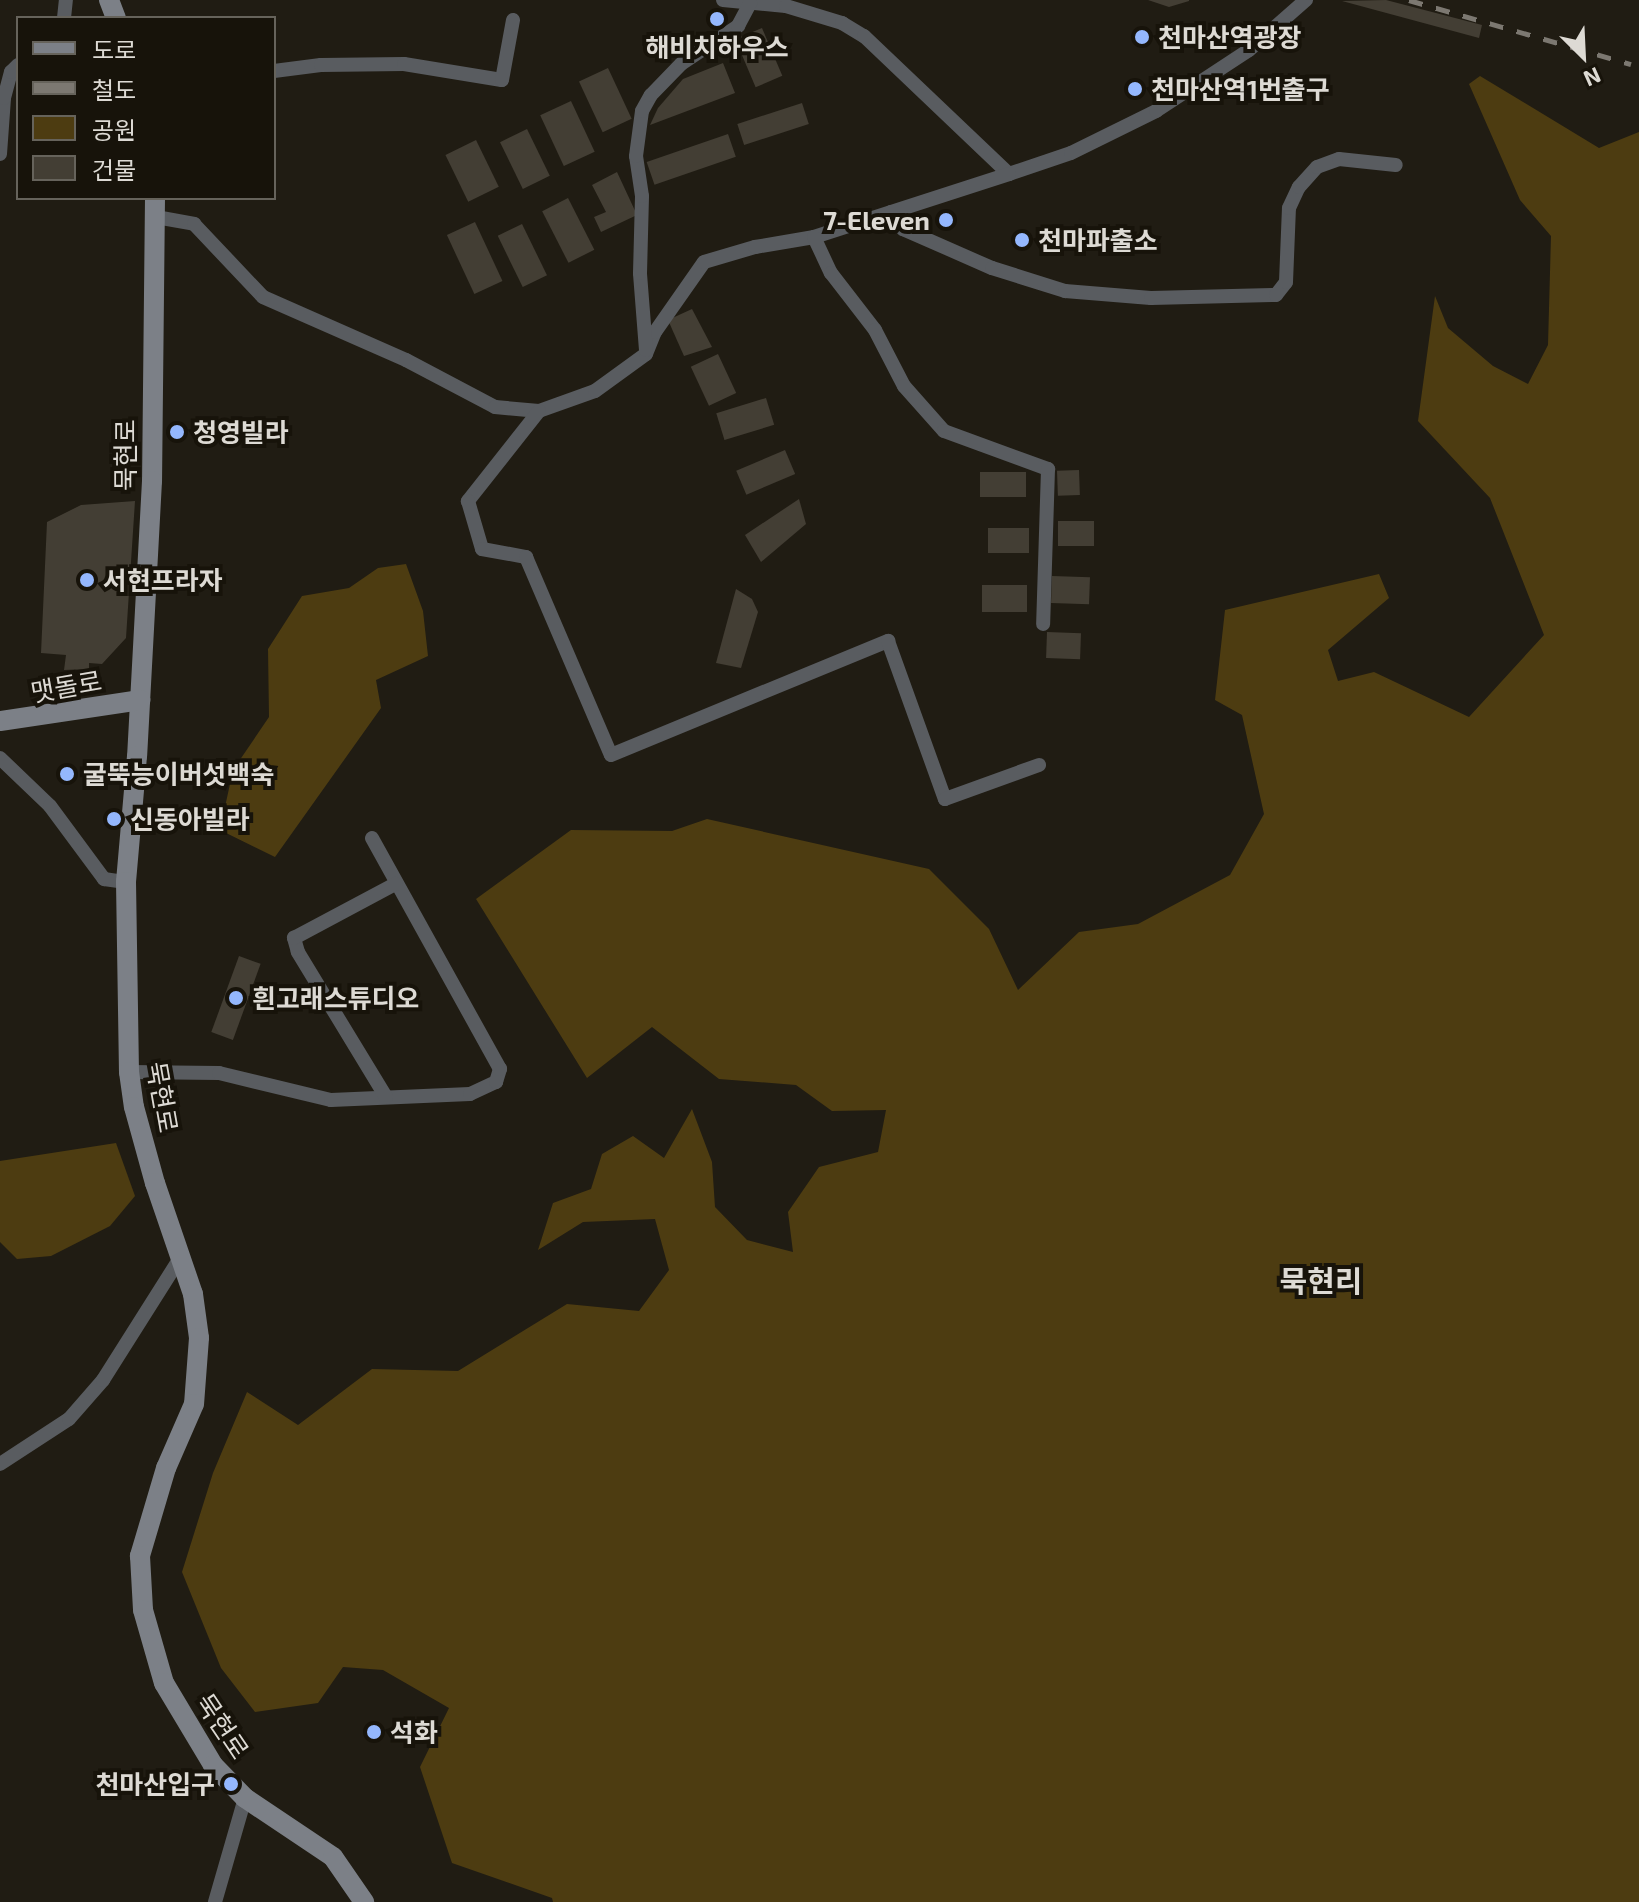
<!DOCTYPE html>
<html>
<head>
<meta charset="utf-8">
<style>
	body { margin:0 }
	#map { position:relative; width:1639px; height:1902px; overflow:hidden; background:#201c13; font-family:"Exo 2","Noto Sans KR",sans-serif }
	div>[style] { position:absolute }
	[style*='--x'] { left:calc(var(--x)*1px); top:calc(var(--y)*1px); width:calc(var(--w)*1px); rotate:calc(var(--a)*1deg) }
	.green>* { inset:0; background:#4d3c11 }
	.building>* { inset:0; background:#433e34; transform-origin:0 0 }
	.street>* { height:14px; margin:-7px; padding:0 7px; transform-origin:7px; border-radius:7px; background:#595c60 }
	.secondary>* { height:20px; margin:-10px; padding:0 10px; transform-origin:10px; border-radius:10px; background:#7c8087 }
	.rail>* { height:5px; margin-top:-2.5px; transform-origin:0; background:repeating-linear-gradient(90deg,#7c7871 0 14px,transparent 0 28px) }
	.dots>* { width:22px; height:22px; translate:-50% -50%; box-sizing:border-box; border:4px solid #17130a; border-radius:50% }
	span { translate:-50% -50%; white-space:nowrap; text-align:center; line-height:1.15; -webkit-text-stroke:8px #17130a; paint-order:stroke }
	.poi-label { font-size:26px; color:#dddad4; font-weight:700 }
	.left { translate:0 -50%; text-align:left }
	.right { translate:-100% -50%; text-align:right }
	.street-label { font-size:26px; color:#dddad4 }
	.quarter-label { font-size:30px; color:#dddad4; font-weight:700 }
	.legend { position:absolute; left:16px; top:16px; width:260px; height:184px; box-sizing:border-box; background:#17130a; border:2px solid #66635b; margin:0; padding:10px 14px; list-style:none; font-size:24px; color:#dddad4 }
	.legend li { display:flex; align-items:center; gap:16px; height:40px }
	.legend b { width:40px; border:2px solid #66635b }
	.north { position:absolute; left:1543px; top:16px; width:80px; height:80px; -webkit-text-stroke:6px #17130a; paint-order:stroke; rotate:156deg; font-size:22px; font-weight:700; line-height:32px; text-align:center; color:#dddad4 }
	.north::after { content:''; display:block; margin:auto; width:28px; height:36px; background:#dddad4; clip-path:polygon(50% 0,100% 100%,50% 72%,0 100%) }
</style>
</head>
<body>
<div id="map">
	<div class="green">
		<div style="clip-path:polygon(1480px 76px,1599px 148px,1639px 132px,1639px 1902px,553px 1902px,552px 1898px,452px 1863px,420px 1767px,449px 1708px,383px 1670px,343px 1667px,318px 1703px,255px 1712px,221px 1668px,182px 1572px,213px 1473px,247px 1392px,298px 1425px,372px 1369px,458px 1371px,567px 1304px,639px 1311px,669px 1270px,655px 1219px,583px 1222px,538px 1250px,553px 1203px,591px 1189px,602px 1154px,633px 1136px,664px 1158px,692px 1109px,712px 1162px,715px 1207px,747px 1240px,793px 1252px,788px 1212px,819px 1167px,878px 1152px,886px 1110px,832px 1111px,796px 1085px,719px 1079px,652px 1027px,587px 1078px,476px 899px,571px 830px,672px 831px,707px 819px,929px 869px,989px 929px,1018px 990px,1079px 932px,1138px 924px,1230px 875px,1264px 814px,1242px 715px,1215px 700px,1225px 610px,1379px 574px,1389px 598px,1328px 650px,1338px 681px,1374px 672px,1469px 717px,1544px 635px,1490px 498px,1418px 421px,1435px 296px,1448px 328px,1493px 366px,1528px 384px,1548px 345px,1551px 236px,1520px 200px,1469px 84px)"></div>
		<div style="clip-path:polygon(406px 564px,423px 611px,428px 656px,376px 680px,381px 708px,275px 857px,220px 830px,233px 770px,269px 717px,268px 649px,302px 596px,349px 588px,378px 568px)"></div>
		<div style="clip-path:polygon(116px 1143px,135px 1196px,110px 1226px,51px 1256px,17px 1259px,0 1242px,0 1161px)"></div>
	</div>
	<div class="building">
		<div style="clip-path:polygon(1148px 0,1189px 0,1189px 1px,1169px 7px)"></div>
		<div style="clip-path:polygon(1386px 0,1482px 25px,1479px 38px,1342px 1px)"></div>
		<div style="left:762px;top:28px;width:52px;height:29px;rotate:67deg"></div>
		<div style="clip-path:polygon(723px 63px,735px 93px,650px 125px,658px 108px,683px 79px)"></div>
		<div style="left:608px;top:68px;width:56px;height:32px;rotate:65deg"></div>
		<div style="left:571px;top:101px;width:56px;height:34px;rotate:65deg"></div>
		<div style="left:802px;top:103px;width:22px;height:68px;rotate:72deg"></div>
		<div style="left:527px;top:129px;width:52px;height:30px;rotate:64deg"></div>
		<div style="left:728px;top:134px;width:24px;height:86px;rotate:71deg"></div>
		<div style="left:476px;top:140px;width:52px;height:34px;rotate:64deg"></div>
		<div style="clip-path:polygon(617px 172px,637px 215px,601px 232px,594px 217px,606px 212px,592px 185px)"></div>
		<div style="left:568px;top:198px;width:58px;height:29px;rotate:63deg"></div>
		<div style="left:475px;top:222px;width:65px;height:31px;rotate:65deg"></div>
		<div style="left:522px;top:224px;width:57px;height:27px;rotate:64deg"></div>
		<div style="clip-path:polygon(692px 309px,712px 347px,684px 356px,668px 320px)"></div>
		<div style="left:718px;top:354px;width:43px;height:30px;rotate:65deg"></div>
		<div style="left:766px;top:398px;width:28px;height:52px;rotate:73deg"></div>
		<div style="left:785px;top:450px;width:26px;height:53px;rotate:67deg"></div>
		<div style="left:1079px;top:470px;width:25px;height:22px;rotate:88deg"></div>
		<div style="left:1026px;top:472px;width:25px;height:46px;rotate:90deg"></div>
		<div style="clip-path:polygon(799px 499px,806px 524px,761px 562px,745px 535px)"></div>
		<div style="clip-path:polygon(135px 501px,126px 638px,102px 664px,89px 663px,89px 669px,64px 670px,66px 655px,41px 653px,47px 522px,81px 505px)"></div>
		<div style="left:1058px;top:521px;width:36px;height:25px"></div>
		<div style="left:988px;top:528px;width:41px;height:25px"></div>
		<div style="left:1052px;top:576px;width:38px;height:27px;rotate:2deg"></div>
		<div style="left:982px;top:585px;width:45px;height:27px"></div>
		<div style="clip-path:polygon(736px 589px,752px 599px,758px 612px,741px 668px,716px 663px)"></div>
		<div style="left:1047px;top:632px;width:34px;height:26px;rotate:2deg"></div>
		<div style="left:239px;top:956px;width:23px;height:81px;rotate:20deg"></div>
	</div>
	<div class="street">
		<div style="--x:723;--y:0;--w:63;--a:5.4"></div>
		<div style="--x:786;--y:6;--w:59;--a:16.9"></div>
		<div style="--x:842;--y:23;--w:26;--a:31"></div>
		<div style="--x:864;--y:36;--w:200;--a:43.6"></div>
		<div style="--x:1009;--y:174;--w:65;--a:-18.7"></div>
		<div style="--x:1071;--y:153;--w:95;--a:-26.3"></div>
		<div style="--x:1156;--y:111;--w:111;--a:-33.3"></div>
		<div style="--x:1249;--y:50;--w:76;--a:-41.3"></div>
		<div style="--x:64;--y:18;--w:18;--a:-84"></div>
		<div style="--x:274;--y:71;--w:47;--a:-7.3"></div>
		<div style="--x:321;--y:65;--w:83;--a:-0.7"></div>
		<div style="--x:404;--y:64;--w:99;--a:9.3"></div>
		<div style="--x:502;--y:80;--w:61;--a:-79.6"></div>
		<div style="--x:0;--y:154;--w:56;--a:-85.9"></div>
		<div style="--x:4;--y:98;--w:27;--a:-75"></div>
		<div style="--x:11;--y:72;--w:10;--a:-45"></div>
		<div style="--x:891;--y:212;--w:21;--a:55"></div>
		<div style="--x:903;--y:229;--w:97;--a:23.7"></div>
		<div style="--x:992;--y:268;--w:77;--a:17.5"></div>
		<div style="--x:1065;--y:291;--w:86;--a:4.7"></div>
		<div style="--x:1151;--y:298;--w:125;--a:-1.4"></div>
		<div style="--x:1276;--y:295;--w:16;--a:-52"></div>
		<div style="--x:1286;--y:282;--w:74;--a:-87.7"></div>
		<div style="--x:1289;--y:208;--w:23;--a:-65"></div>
		<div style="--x:1299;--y:187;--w:27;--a:-48"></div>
		<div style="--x:1317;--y:167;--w:23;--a:-20"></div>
		<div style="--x:1339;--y:159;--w:57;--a:6"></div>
		<div style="--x:156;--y:217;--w:39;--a:10"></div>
		<div style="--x:194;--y:224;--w:100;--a:46.6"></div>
		<div style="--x:263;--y:297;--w:156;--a:23.8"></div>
		<div style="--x:406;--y:360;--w:101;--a:27.8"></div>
		<div style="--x:495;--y:407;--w:44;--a:5.2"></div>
		<div style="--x:539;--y:411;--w:59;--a:-19.7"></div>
		<div style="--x:595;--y:391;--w:63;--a:-36"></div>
		<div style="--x:646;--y:354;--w:24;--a:-68"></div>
		<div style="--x:655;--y:332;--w:85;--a:-55"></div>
		<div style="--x:704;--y:262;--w:53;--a:-16.4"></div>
		<div style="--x:755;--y:247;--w:60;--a:-9.6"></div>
		<div style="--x:814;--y:237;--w:205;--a:-17.9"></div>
		<div style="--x:814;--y:237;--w:40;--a:65"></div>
		<div style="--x:831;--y:273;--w:72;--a:52.3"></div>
		<div style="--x:875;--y:330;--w:63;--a:62.6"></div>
		<div style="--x:904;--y:386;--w:60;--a:48.4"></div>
		<div style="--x:944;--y:431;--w:111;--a:20.1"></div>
		<div style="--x:1048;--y:469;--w:155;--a:91.8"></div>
		<div style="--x:646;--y:350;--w:77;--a:-94.5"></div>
		<div style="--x:640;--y:273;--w:77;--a:-88.5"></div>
		<div style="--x:642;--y:196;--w:40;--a:-98.5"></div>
		<div style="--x:636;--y:156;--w:45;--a:-82.4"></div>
		<div style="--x:642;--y:111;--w:18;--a:-61"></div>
		<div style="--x:651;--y:95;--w:43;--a:-45.9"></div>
		<div style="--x:681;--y:64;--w:69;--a:-33.7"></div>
		<div style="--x:738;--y:26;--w:26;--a:-62"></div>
		<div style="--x:539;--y:411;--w:115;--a:128.3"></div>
		<div style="--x:468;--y:501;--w:50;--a:73.7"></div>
		<div style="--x:482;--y:549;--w:45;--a:10.3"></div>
		<div style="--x:526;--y:557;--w:215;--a:66.8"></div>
		<div style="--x:611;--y:755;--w:300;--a:-22.4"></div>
		<div style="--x:888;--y:641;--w:168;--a:70.2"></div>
		<div style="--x:945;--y:799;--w:100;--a:-19.9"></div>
		<div style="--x:0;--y:758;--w:69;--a:43.8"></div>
		<div style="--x:50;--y:806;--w:91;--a:53.5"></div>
		<div style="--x:104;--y:879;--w:22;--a:8"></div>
		<div style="--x:129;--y:1072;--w:90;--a:0.6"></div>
		<div style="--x:219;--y:1073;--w:115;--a:13.6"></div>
		<div style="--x:331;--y:1100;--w:139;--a:-2.5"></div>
		<div style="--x:470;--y:1094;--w:29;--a:-25"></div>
		<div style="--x:496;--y:1082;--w:14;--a:-73"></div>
		<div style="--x:500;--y:1069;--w:264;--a:-119"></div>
		<div style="--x:386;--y:1097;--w:170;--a:-121.3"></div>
		<div style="--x:298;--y:952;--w:15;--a:-106"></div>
		<div style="--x:294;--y:938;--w:115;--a:-28.1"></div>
		<div style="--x:0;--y:1464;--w:82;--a:-33.1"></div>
		<div style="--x:69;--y:1419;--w:52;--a:-48.9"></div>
		<div style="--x:103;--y:1380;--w:144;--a:-57.7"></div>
		<div style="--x:215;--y:1902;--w:108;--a:-73.9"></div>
	</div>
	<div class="secondary">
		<div style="--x:109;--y:0;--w:19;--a:69"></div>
		<div style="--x:155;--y:198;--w:283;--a:90.6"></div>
		<div style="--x:152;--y:481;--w:275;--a:93.1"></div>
		<div style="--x:137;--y:756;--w:126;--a:95"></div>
		<div style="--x:126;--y:882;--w:190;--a:89.1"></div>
		<div style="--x:129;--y:1072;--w:35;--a:82"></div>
		<div style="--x:134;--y:1107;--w:79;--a:74.6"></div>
		<div style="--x:155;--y:1183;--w:117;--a:71.1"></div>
		<div style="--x:193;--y:1294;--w:44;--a:82.2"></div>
		<div style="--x:199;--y:1338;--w:66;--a:94.3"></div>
		<div style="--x:194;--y:1404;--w:70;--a:113.6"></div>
		<div style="--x:166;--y:1468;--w:92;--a:106.5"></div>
		<div style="--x:140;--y:1556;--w:54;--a:86.8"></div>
		<div style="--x:143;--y:1610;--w:76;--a:74"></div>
		<div style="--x:164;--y:1683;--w:96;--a:59.1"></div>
		<div style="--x:213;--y:1765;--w:46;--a:45.9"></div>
		<div style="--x:245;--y:1798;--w:106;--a:33.8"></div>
		<div style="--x:333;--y:1857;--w:55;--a:55.4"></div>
		<div style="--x:0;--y:721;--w:142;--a:-8.5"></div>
	</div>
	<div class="rail">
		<div style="--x:1409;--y:0;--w:231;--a:16.1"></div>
	</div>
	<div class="dots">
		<div style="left:717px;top:19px;background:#94b7fd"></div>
		<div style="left:1142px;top:37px;background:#94b7fd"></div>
		<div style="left:1135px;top:89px;background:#94b7fd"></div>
		<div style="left:946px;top:220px;background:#94b7fd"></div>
		<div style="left:1022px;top:240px;background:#94b7fd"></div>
		<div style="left:177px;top:432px;background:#94b7fd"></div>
		<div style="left:87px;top:580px;background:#94b7fd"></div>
		<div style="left:67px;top:774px;background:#94b7fd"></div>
		<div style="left:114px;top:819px;background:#94b7fd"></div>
		<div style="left:236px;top:998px;background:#94b7fd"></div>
		<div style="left:374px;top:1732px;background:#94b7fd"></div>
		<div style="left:231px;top:1784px;background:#94b7fd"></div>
	</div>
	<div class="poi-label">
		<span class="left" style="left:1158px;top:37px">천마산역광장</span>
		<span style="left:717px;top:47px">해비치하우스</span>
		<span class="left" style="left:1151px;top:89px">천마산역1번출구</span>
		<span class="right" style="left:930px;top:220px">7-Eleven</span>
		<span class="left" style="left:1038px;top:240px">천마파출소</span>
		<span class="left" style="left:193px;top:432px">청영빌라</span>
		<span class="left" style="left:103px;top:580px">서현프라자</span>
		<span class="left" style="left:83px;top:774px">굴뚝능이버섯백숙</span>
		<span class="left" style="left:130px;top:819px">신동아빌라</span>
		<span class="left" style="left:252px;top:998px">흰고래스튜디오</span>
		<span class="left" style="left:390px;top:1732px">석화</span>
		<span class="right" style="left:215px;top:1784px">천마산입구</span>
	</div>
	<div class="street-label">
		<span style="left:125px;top:455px;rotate:-90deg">묵현로</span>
		<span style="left:66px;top:686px;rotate:-10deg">맷돌로</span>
		<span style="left:163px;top:1097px;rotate:80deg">묵현로</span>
		<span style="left:223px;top:1726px;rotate:56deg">묵현로</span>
	</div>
	<div class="quarter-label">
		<span style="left:1321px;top:1280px">묵현리</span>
	</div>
	<ul class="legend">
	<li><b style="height:10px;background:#7c8087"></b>도로</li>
	<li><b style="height:10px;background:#7c7871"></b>철도</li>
	<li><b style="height:22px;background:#4d3c11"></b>공원</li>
	<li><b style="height:22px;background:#433e34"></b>건물</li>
	</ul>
	<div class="north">N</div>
</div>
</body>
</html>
